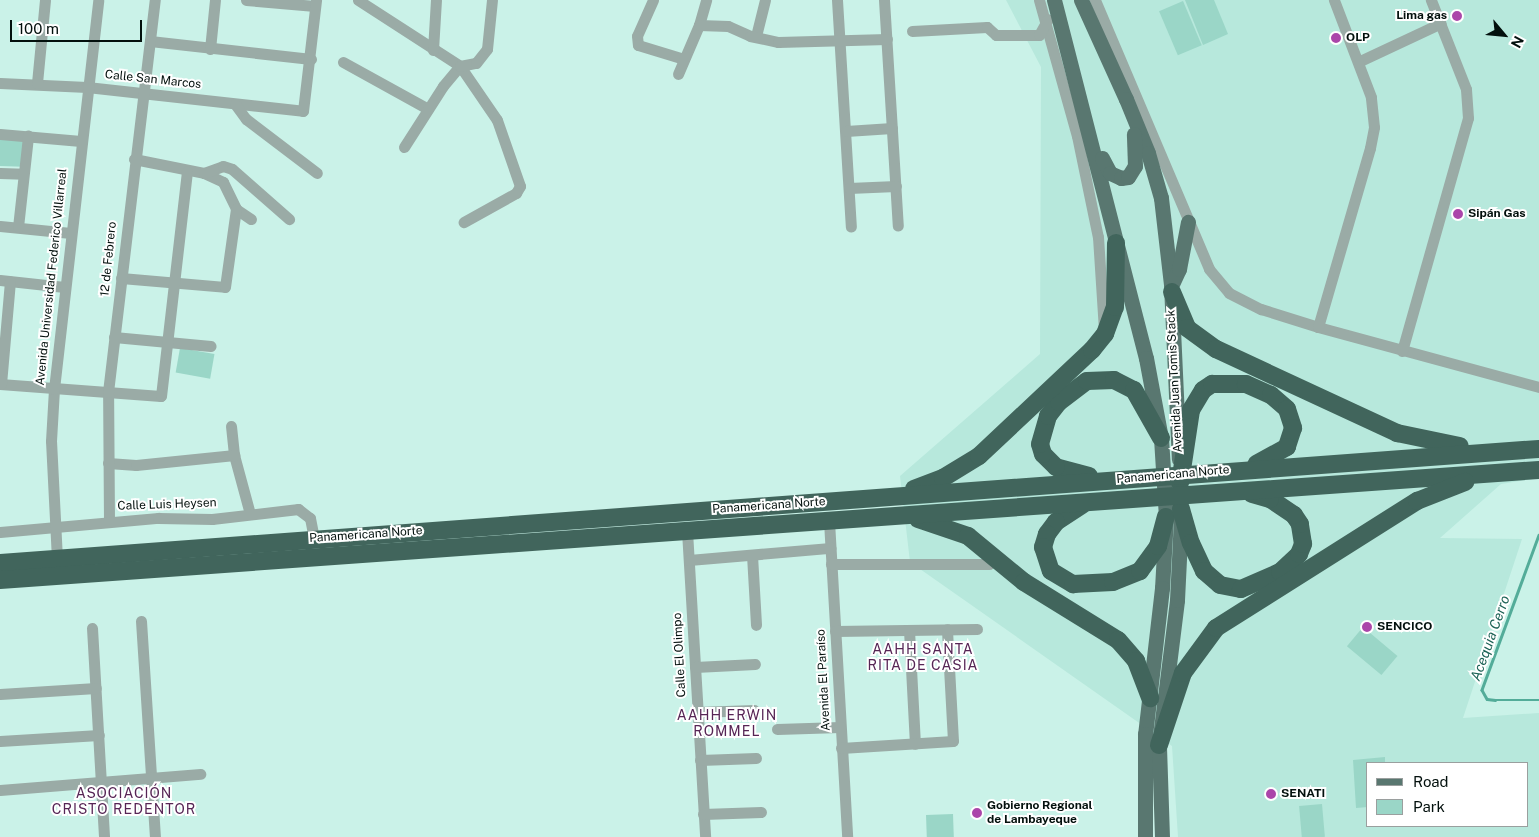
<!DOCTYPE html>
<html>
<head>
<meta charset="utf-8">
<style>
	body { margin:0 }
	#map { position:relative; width:1539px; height:837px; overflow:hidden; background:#caf2e8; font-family:"Public Sans",sans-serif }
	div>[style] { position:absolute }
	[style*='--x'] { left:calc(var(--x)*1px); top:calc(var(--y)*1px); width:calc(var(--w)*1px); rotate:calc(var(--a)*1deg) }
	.built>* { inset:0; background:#b7e8dc }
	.green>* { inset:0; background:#9ad6c7; transform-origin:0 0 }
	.stream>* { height:2.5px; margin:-1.25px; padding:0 1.25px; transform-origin:1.25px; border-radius:1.25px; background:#53ac99 }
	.minor>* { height:11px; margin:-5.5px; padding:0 5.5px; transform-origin:5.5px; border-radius:5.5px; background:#9aaba6 }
	.major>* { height:15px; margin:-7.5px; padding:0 7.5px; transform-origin:7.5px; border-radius:7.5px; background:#597770 }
	.highway>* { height:18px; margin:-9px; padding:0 9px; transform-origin:9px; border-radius:9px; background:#41655c }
	.dots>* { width:14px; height:14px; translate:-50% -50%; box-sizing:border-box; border:2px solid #fff; border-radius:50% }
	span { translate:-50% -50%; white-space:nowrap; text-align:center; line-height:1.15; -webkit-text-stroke:4px #fff; paint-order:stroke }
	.poi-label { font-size:12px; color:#03100d; font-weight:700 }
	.right { translate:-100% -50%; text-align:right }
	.left { translate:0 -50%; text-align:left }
	.street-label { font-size:12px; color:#03100d }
	.water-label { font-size:14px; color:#1c6255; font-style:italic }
	.neighbourhood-label { font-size:14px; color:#562555; letter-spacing:1px }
	.legend { position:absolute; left:1366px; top:762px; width:162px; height:65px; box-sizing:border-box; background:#fff; border:1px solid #9a9f9e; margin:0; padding:6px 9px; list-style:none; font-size:15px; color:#03100d }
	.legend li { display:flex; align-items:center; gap:10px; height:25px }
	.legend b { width:25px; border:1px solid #9a9f9e }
	.north { position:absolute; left:1479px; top:10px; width:50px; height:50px; -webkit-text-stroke:4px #fff; paint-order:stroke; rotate:118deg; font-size:14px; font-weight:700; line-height:20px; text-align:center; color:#03100d }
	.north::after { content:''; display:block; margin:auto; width:18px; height:22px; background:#03100d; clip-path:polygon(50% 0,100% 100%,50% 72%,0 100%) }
	.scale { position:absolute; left:10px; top:20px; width:132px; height:22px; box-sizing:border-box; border:2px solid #03100d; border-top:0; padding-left:6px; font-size:15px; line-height:18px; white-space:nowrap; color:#03100d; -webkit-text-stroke:4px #fff; paint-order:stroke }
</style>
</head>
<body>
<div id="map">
	<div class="built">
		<div style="clip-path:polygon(evenodd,1006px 0,1539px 0,1539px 478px,1501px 484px,1440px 538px,1522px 539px,1463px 718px,1539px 713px,1539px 837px,1178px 837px,1172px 746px,910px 562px,900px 476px,1040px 354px,1041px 67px,1006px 0,1368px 763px,1528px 763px,1528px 826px,1368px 826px,1368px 763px)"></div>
	</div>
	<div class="green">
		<div style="clip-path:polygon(1185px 0,1214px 0,1228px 34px,1203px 45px)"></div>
		<div style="left:1183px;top:1px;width:48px;height:26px;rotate:67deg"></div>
		<div style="left:0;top:139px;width:24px;height:27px;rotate:2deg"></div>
		<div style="left:180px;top:348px;width:35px;height:25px;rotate:10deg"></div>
		<div style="left:1363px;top:627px;width:45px;height:25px;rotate:40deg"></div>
		<div style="clip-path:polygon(1385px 757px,1385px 763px,1368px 763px,1368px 807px,1356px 808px,1353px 760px)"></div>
		<div style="left:1322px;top:804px;width:33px;height:23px;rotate:85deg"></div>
		<div style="left:953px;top:814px;width:23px;height:27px;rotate:88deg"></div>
	</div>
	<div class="stream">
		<div style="--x:1539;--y:535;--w:165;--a:110.2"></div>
		<div style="--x:1482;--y:690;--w:10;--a:61"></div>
		<div style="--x:1487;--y:699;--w:8;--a:7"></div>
		<div style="--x:1495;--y:700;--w:44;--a:0"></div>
	</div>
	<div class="minor">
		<div style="--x:246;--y:0;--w:69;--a:5"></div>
		<div style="--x:358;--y:0;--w:121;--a:32.9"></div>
		<div style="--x:460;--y:66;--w:65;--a:55.6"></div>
		<div style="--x:497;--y:120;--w:70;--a:70.8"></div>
		<div style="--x:520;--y:186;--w:8;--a:120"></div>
		<div style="--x:516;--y:193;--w:60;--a:150.9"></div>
		<div style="--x:653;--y:0;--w:39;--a:114"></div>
		<div style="--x:637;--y:36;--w:9;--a:84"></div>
		<div style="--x:638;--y:45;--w:48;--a:16.9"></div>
		<div style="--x:837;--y:0;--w:227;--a:86.5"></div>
		<div style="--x:884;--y:0;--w:226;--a:86.5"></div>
		<div style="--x:1039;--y:0;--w:141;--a:74.4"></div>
		<div style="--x:1077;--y:136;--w:103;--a:78.3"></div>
		<div style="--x:1098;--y:237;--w:93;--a:86.3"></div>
		<div style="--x:1095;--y:0;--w:292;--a:67"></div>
		<div style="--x:1209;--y:269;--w:31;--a:50"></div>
		<div style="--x:1229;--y:293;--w:36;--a:27"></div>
		<div style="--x:1261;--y:309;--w:60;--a:17.5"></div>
		<div style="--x:1318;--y:327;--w:229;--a:15.2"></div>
		<div style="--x:699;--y:25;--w:26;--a:-74"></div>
		<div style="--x:912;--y:31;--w:75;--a:-3.1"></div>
		<div style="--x:987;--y:27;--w:12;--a:42"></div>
		<div style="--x:996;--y:35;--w:43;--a:0"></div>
		<div style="--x:1039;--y:35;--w:18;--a:-61"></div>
		<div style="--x:756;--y:36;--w:37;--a:-76"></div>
		<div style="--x:150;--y:41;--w:162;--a:6.4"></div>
		<div style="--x:210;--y:49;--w:49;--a:-84.2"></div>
		<div style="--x:433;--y:50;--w:50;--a:-86.6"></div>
		<div style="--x:1360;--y:61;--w:89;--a:-25.1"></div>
		<div style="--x:343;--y:62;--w:97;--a:28.9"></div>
		<div style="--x:678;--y:74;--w:53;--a:-66.8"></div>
		<div style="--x:699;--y:25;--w:29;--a:2"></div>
		<div style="--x:728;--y:26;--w:24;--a:24"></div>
		<div style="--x:750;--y:36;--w:29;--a:12"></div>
		<div style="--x:778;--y:42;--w:109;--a:-1.6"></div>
		<div style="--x:0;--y:83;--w:87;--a:2.6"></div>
		<div style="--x:87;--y:87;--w:217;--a:6.3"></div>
		<div style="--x:303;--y:111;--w:112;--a:-83.3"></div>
		<div style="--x:37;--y:83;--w:83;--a:-84.5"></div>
		<div style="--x:235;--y:104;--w:19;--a:54"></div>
		<div style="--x:246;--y:119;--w:89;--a:37.3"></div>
		<div style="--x:846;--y:131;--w:46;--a:-3.7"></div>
		<div style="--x:0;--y:134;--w:81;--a:4.9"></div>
		<div style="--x:404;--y:147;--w:72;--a:-57.4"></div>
		<div style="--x:443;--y:86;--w:26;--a:-50"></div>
		<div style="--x:460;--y:66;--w:16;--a:-11"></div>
		<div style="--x:476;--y:63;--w:18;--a:-52"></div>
		<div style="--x:487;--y:49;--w:49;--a:-84.2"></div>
		<div style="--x:134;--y:159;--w:71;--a:11.3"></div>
		<div style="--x:204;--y:173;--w:21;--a:25"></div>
		<div style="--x:223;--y:182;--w:30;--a:64"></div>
		<div style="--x:236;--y:209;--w:18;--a:34"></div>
		<div style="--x:0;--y:173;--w:23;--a:2"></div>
		<div style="--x:204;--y:173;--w:20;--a:-20"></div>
		<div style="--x:223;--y:166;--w:9;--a:18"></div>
		<div style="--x:232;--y:169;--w:76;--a:41.3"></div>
		<div style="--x:849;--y:188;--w:47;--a:-2.4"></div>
		<div style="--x:0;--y:226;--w:71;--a:5.6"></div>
		<div style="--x:18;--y:227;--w:92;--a:-83.7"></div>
		<div style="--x:121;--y:278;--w:104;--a:4.9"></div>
		<div style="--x:225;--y:287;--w:79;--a:-82"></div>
		<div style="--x:0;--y:280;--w:65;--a:6.1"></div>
		<div style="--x:1318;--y:327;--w:186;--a:-73.8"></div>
		<div style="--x:1370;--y:148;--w:21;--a:-79"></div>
		<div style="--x:1374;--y:127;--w:30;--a:-96"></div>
		<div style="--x:1371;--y:97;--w:104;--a:-110.9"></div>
		<div style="--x:114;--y:337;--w:97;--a:5.3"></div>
		<div style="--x:1402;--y:351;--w:242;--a:-74.2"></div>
		<div style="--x:1468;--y:118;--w:29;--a:-94"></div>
		<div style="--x:1466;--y:89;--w:96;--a:-111.5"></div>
		<div style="--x:0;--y:384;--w:161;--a:4.3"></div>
		<div style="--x:161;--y:396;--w:226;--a:-83.4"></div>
		<div style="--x:1;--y:384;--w:103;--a:-85"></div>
		<div style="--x:231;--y:426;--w:29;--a:84"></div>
		<div style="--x:234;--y:455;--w:61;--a:74.8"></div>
		<div style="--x:108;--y:463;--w:28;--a:4"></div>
		<div style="--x:136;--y:465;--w:99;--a:-5.8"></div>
		<div style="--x:109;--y:521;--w:129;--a:-90.4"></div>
		<div style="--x:108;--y:392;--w:395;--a:-83.2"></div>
		<div style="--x:829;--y:521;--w:317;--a:86.7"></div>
		<div style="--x:687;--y:531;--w:307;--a:86.6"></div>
		<div style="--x:0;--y:532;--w:159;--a:-5.1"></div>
		<div style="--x:158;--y:518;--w:54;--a:1.1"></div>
		<div style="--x:212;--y:519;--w:87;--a:-6.6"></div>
		<div style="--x:298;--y:509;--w:15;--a:37"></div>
		<div style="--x:310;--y:518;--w:20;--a:79"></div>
		<div style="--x:752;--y:555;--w:70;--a:86.7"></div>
		<div style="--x:57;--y:559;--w:118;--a:-92.9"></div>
		<div style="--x:51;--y:441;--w:52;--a:-86.7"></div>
		<div style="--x:54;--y:389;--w:391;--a:-83.5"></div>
		<div style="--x:689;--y:560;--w:142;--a:-4.9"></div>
		<div style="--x:831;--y:564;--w:158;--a:0"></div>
		<div style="--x:141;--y:621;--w:216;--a:86.3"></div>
		<div style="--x:92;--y:628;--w:209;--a:86.7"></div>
		<div style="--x:909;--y:630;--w:114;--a:87"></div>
		<div style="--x:835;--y:631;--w:142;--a:-0.8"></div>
		<div style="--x:695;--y:667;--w:60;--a:-2.9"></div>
		<div style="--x:0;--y:694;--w:96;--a:-3.6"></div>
		<div style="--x:697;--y:712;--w:57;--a:-2"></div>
		<div style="--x:777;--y:729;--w:63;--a:-1.8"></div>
		<div style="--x:0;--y:741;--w:99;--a:-3.5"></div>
		<div style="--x:841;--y:748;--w:112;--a:-3.6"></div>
		<div style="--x:953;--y:741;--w:112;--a:-93.1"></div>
		<div style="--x:700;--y:760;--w:56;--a:-2"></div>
		<div style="--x:0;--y:790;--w:201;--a:-4.6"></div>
		<div style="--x:703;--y:814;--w:58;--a:-2"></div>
	</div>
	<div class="major">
		<div style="--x:1054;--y:0;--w:370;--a:75.6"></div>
		<div style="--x:1146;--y:358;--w:81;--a:79.4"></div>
		<div style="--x:1161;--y:438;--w:79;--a:86.4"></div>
		<div style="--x:1166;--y:517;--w:71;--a:93.2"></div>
		<div style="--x:1162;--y:588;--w:147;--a:96.6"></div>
		<div style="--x:1145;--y:734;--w:103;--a:90"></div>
		<div style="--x:1081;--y:0;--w:109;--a:65.6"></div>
		<div style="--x:1126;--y:99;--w:58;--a:67.8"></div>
		<div style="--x:1148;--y:153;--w:47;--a:73.9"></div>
		<div style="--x:1161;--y:198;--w:88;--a:83.4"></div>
		<div style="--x:1171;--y:285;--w:174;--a:87.4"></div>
		<div style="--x:1102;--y:158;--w:17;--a:62"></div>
		<div style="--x:1110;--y:173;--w:12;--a:24"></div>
		<div style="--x:1121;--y:178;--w:7;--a:-8"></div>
		<div style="--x:1128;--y:177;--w:13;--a:-58"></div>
		<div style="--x:1135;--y:166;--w:32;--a:-92"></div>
		<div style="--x:1172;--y:284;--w:17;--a:-65"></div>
		<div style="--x:1179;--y:269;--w:48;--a:-79.2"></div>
		<div style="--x:1162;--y:837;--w:92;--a:-91.9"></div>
		<div style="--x:1159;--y:745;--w:146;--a:-82.9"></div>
		<div style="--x:1177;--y:600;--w:83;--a:-87.2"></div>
	</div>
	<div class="highway">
		<div style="--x:1172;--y:292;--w:39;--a:67"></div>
		<div style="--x:1187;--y:328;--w:36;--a:36"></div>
		<div style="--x:1216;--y:349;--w:200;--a:24.9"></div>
		<div style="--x:1397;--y:433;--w:64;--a:11.7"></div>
		<div style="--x:1089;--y:476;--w:34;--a:-165"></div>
		<div style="--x:1056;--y:467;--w:18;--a:-135"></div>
		<div style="--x:1043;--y:454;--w:10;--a:-107"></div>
		<div style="--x:1040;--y:444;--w:29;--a:-74"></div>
		<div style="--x:1048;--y:416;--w:18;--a:-52"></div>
		<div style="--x:1059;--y:402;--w:35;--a:-37"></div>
		<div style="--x:1087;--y:381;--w:27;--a:-2"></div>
		<div style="--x:1114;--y:380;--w:22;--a:27"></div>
		<div style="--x:1134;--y:390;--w:55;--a:60.6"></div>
		<div style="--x:1180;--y:483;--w:74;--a:-81.4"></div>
		<div style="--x:1191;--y:410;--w:23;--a:-59"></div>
		<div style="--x:1203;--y:390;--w:11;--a:-34"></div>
		<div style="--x:1212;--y:384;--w:34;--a:0"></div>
		<div style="--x:1246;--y:384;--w:27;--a:24"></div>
		<div style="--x:1271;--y:395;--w:21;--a:41"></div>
		<div style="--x:1287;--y:409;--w:20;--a:72"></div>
		<div style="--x:1293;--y:428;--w:20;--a:108"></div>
		<div style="--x:1287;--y:447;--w:35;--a:151"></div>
		<div style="--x:914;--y:489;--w:31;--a:-21"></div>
		<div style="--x:943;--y:478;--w:42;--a:-31.4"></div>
		<div style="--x:979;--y:456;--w:155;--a:-43.2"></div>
		<div style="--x:1092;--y:350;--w:21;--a:-51"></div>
		<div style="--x:1105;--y:334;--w:29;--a:-70"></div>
		<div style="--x:1115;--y:307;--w:64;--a:-89.1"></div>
		<div style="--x:1082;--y:505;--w:31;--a:147"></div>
		<div style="--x:1056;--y:522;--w:15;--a:127"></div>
		<div style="--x:1047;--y:534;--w:14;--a:107"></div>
		<div style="--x:1043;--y:547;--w:25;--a:72"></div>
		<div style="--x:1051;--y:571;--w:26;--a:31"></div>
		<div style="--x:1073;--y:584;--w:40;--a:-2.9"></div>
		<div style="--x:1113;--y:582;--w:29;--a:-22"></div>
		<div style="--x:1140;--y:571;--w:31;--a:-54"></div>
		<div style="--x:1158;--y:546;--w:30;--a:-75"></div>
		<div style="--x:1181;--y:509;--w:35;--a:74"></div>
		<div style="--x:1191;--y:543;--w:31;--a:65"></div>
		<div style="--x:1204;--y:571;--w:21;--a:41"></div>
		<div style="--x:1220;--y:585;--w:21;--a:11"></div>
		<div style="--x:1241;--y:589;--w:43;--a:-23.6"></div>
		<div style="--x:1280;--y:572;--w:26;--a:-43"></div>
		<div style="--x:1299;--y:554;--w:11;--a:-68"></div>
		<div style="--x:1303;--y:544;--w:20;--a:-99"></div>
		<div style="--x:1300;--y:524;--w:11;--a:-124"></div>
		<div style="--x:1294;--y:515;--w:29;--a:-146"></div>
		<div style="--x:1270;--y:499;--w:19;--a:-164"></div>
		<div style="--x:918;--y:519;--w:53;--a:18.8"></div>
		<div style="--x:968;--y:536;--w:72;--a:39.4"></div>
		<div style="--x:1024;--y:582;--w:110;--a:31.7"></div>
		<div style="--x:1118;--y:640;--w:28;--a:49"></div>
		<div style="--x:1136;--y:661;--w:40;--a:69"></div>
		<div style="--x:0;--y:563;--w:1543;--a:-4.24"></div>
		<div style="--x:0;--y:580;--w:1543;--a:-4.09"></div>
		<div style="--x:1159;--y:745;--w:76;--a:-71.6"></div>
		<div style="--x:1183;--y:673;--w:56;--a:-53.7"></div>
		<div style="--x:1216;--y:628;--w:238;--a:-32.3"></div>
		<div style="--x:1417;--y:501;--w:52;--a:-21.6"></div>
	</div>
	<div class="dots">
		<div style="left:1457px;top:16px;background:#ab46aa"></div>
		<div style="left:1336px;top:38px;background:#ab46aa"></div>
		<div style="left:1458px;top:214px;background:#ab46aa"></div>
		<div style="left:1367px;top:627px;background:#ab46aa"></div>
		<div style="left:1271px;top:794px;background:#ab46aa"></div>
		<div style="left:977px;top:813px;background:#ab46aa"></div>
	</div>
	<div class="poi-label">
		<span class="right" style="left:1447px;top:16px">Lima gas</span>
		<span class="left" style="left:1346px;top:38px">OLP</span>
		<span class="left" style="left:1468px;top:214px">Sipán Gas</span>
		<span class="left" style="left:1377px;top:627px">SENCICO</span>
		<span class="left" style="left:1281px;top:794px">SENATI</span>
		<span class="left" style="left:987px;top:813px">Gobierno Regional<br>de Lambayeque</span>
	</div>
	<div class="street-label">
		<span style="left:153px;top:80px;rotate:6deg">Calle San Marcos</span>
		<span style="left:109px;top:259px;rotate:-84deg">12 de Febrero</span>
		<span style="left:52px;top:277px;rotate:-84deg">Avenida Universidad Federico Villarreal</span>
		<span style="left:1175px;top:381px;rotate:-93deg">Avenida Juan Tomis Stack</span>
		<span style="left:1173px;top:475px;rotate:-5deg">Panamericana Norte</span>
		<span style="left:167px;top:505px;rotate:-2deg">Calle Luis Heysen</span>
		<span style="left:769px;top:506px;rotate:-4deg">Panamericana Norte</span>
		<span style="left:366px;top:535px;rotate:-4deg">Panamericana Norte</span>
		<span style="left:680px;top:655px;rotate:-93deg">Calle El Olimpo</span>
		<span style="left:824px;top:680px;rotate:-93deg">Avenida El Paraíso</span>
	</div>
	<div class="water-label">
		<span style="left:1490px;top:638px;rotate:-70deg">Acequia Cerro</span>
	</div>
	<div class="neighbourhood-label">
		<span style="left:923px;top:657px">AAHH SANTA<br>RITA DE CASIA</span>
		<span style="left:727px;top:723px">AAHH ERWIN<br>ROMMEL</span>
		<span style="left:124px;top:801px">ASOCIACIÓN<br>CRISTO REDENTOR</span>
	</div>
	<ul class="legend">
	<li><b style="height:6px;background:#597770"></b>Road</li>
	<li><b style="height:14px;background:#9ad6c7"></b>Park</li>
	</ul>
	<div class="north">N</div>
	<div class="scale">100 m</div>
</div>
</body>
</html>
